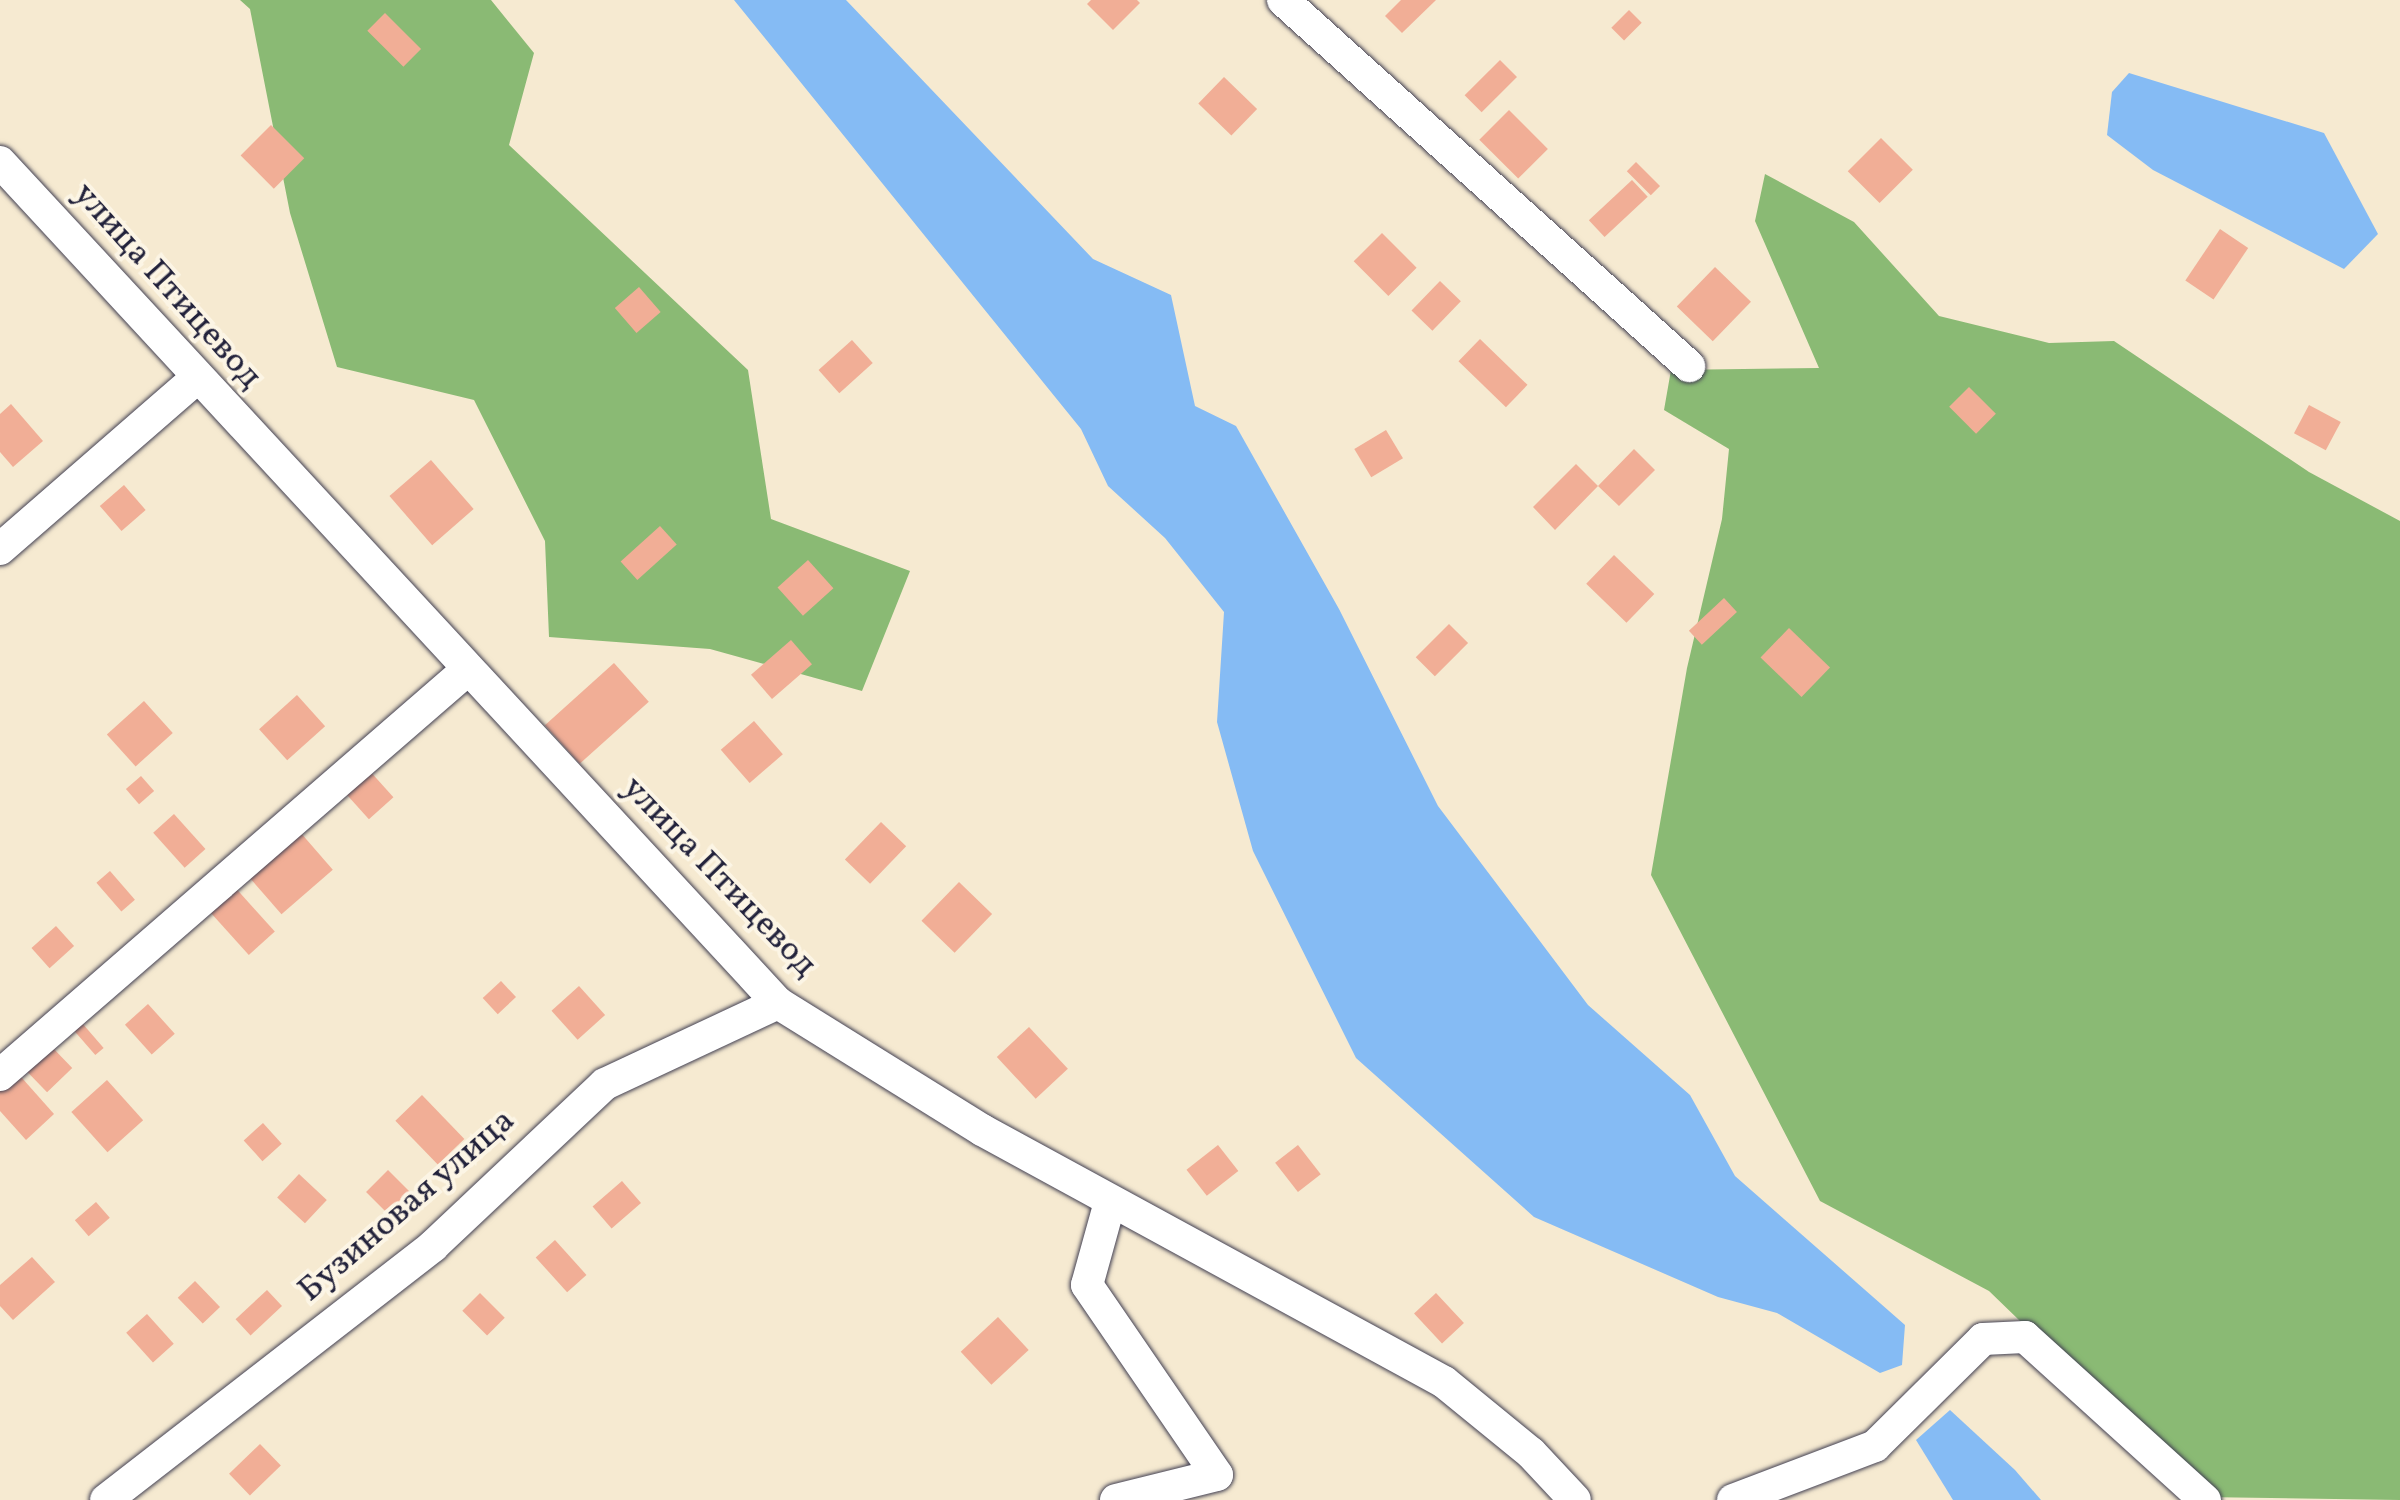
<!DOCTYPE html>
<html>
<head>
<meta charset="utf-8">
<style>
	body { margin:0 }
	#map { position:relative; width:2400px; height:1500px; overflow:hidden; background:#f6ead1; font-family:Vollkorn,serif }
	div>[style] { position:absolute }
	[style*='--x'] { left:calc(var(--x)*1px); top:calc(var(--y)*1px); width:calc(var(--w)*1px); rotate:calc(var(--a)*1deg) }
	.forest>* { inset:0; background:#8aba74 }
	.water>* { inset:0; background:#85bbf4 }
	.building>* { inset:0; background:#f1ae96; transform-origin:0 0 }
	.roads { filter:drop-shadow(0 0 2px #424052) drop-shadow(0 0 2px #424052) }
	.minor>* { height:32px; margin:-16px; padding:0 16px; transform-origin:16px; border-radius:16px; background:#fff }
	span { translate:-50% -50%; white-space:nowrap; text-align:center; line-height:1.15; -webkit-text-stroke:8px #fcf5e5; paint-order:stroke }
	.street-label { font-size:35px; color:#22223b }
</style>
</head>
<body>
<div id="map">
	<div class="forest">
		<div style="clip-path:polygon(240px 0,491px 0,534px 53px,509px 145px,748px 370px,771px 519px,910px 571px,862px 691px,710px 649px,549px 637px,545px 541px,474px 400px,337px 367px,290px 213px,250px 9px)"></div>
		<div style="clip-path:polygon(1765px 174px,1854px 222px,1939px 316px,2049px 343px,2114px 341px,2309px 472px,2400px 521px,2400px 1500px,2202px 1497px,1989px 1291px,1820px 1201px,1651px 875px,1687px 668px,1722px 519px,1729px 449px,1664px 410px,1671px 370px,1819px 368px,1755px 221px)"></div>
	</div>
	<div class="water">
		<div style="clip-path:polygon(734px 0,846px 0,1093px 259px,1171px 295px,1195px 406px,1236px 426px,1339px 609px,1438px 806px,1588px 1005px,1690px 1095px,1735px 1176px,1905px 1325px,1902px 1365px,1880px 1373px,1777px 1313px,1718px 1297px,1534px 1217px,1356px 1058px,1253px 851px,1217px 722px,1224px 612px,1165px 538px,1108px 486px,1081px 429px)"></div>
		<div style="clip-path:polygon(2129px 73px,2324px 133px,2378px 234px,2344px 269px,2153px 170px,2107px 135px,2112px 92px)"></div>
		<div style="clip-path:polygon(1950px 1410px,2015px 1470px,2041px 1500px,1953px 1500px,1916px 1440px)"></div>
	</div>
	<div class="building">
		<div style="clip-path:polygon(1091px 0,1137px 0,1140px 3px,1113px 30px,1087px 4px)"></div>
		<div style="clip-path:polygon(1401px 0,1436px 0,1402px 33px,1385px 16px)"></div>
		<div style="left:1629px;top:10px;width:18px;height:25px;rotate:45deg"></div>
		<div style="left:385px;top:13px;width:51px;height:25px;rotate:45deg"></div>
		<div style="left:1500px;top:60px;width:24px;height:50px;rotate:45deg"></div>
		<div style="left:1224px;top:77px;width:46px;height:37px;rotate:44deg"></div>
		<div style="left:1509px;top:110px;width:55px;height:42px;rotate:45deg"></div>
		<div style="left:271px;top:125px;width:47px;height:43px;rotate:45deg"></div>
		<div style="left:1881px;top:138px;width:45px;height:47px;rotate:45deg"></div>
		<div style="left:1636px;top:162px;width:34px;height:13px;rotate:45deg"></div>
		<div style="left:1632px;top:180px;width:23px;height:59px;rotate:47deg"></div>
		<div style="left:2220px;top:229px;width:34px;height:62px;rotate:34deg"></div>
		<div style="left:1382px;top:233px;width:49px;height:40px;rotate:45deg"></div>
		<div style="left:1715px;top:267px;width:50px;height:55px;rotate:44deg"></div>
		<div style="left:1440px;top:281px;width:29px;height:41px;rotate:44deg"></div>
		<div style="left:639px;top:287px;width:33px;height:32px;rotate:49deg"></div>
		<div style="left:1480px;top:339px;width:66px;height:31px;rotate:44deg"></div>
		<div style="left:852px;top:340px;width:31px;height:45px;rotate:48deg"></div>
		<div style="left:1969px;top:387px;width:38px;height:28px;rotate:45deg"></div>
		<div style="clip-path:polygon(11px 404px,43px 441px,13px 467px,0 452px,0 414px)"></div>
		<div style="left:2309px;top:405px;width:36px;height:32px;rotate:28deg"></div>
		<div style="left:1386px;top:430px;width:33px;height:37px;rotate:59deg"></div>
		<div style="clip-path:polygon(1634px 449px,1655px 470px,1619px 506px,1598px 486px,1555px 530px,1533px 507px,1576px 464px,1598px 486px)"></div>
		<div style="left:431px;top:460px;width:65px;height:55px;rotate:49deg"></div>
		<div style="left:124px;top:485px;width:33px;height:32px;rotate:49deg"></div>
		<div style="left:660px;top:526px;width:25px;height:53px;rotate:48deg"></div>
		<div style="left:1614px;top:555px;width:56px;height:40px;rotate:44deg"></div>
		<div style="left:808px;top:560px;width:38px;height:41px;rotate:48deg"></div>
		<div style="left:1724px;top:598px;width:19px;height:48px;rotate:47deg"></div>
		<div style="left:1449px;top:624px;width:27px;height:47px;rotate:45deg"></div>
		<div style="left:1789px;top:628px;width:57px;height:41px;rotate:44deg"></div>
		<div style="left:791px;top:640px;width:32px;height:53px;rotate:49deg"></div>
		<div style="left:614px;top:663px;width:52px;height:93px;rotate:48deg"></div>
		<div style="left:297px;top:695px;width:42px;height:51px;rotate:48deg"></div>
		<div style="left:144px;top:701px;width:43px;height:50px;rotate:48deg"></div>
		<div style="left:754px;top:721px;width:44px;height:44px;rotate:49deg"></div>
		<div style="left:368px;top:769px;width:38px;height:33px;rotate:48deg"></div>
		<div style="left:141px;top:776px;width:20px;height:20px;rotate:49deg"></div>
		<div style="left:174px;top:814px;width:47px;height:28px;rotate:48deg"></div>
		<div style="left:881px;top:822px;width:35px;height:52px;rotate:44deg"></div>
		<div style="left:300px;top:832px;width:50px;height:68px;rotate:49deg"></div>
		<div style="left:110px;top:871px;width:38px;height:18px;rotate:49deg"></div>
		<div style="left:959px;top:882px;width:46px;height:54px;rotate:44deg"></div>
		<div style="left:232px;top:884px;width:64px;height:35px;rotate:48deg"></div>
		<div style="left:56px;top:926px;width:27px;height:33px;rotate:48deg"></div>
		<div style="left:501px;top:981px;width:22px;height:25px;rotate:47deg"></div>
		<div style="left:579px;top:986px;width:39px;height:37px;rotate:48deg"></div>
		<div style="left:148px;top:1004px;width:40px;height:31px;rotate:48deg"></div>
		<div style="left:82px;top:1023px;width:33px;height:11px;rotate:49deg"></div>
		<div style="left:1029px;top:1027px;width:57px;height:44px;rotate:47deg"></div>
		<div style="left:50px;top:1045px;width:32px;height:35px;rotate:46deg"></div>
		<div style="clip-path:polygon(14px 1069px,54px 1114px,26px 1140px,0 1111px,0 1082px)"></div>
		<div style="left:107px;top:1080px;width:54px;height:48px;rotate:48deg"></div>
		<div style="left:422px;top:1095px;width:61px;height:37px;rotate:46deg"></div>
		<div style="left:263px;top:1123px;width:28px;height:26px;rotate:48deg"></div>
		<div style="left:1218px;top:1145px;width:33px;height:40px;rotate:52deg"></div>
		<div style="left:1298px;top:1145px;width:37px;height:29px;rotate:52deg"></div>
		<div style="left:388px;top:1170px;width:35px;height:31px;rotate:45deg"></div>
		<div style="left:299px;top:1174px;width:38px;height:32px;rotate:43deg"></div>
		<div style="left:622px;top:1181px;width:29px;height:39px;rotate:49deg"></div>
		<div style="left:96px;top:1202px;width:21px;height:28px;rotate:49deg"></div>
		<div style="left:555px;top:1240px;width:47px;height:26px;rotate:48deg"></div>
		<div style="clip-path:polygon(32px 1257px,55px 1282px,13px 1320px,0 1306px,0 1285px)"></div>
		<div style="left:195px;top:1281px;width:36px;height:24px;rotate:46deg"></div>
		<div style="left:267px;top:1290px;width:22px;height:43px;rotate:47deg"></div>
		<div style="left:480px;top:1293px;width:35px;height:25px;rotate:45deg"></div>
		<div style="left:1436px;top:1293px;width:41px;height:30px;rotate:47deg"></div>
		<div style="left:147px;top:1314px;width:40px;height:28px;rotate:48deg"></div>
		<div style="left:998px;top:1317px;width:45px;height:51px;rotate:47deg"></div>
		<div style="left:260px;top:1444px;width:30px;height:43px;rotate:46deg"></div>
	</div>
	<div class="roads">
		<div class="minor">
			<div style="--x:1283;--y:0;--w:547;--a:42.03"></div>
			<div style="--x:0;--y:162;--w:1146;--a:47.23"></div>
			<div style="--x:778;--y:1003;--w:240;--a:31.9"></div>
			<div style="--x:982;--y:1130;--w:526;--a:28.61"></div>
			<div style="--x:1444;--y:1382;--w:112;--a:39.2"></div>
			<div style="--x:1531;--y:1453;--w:64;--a:46.9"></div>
			<div style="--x:0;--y:549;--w:261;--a:-41"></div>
			<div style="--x:0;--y:1075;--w:618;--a:-40.93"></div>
			<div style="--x:1110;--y:1202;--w:86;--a:105.5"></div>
			<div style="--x:1087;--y:1285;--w:230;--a:55.6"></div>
			<div style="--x:1217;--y:1475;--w:104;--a:166.1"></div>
			<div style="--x:106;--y:1500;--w:414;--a:-37.8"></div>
			<div style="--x:433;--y:1246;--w:236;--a:-43.3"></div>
			<div style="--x:605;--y:1084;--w:191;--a:-25.1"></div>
			<div style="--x:1733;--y:1500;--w:152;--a:-20.8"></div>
			<div style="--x:1875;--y:1446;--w:152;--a:-44.7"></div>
			<div style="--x:1983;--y:1339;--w:42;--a:-2.7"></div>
			<div style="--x:2025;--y:1337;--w:243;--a:42.2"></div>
		</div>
	</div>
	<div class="street-label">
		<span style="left:167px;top:286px;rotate:48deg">улица Птицевод</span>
		<span style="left:719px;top:877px;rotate:46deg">улица Птицевод</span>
		<span style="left:407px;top:1206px;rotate:-41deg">Бузиновая улица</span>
	</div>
</div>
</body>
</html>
